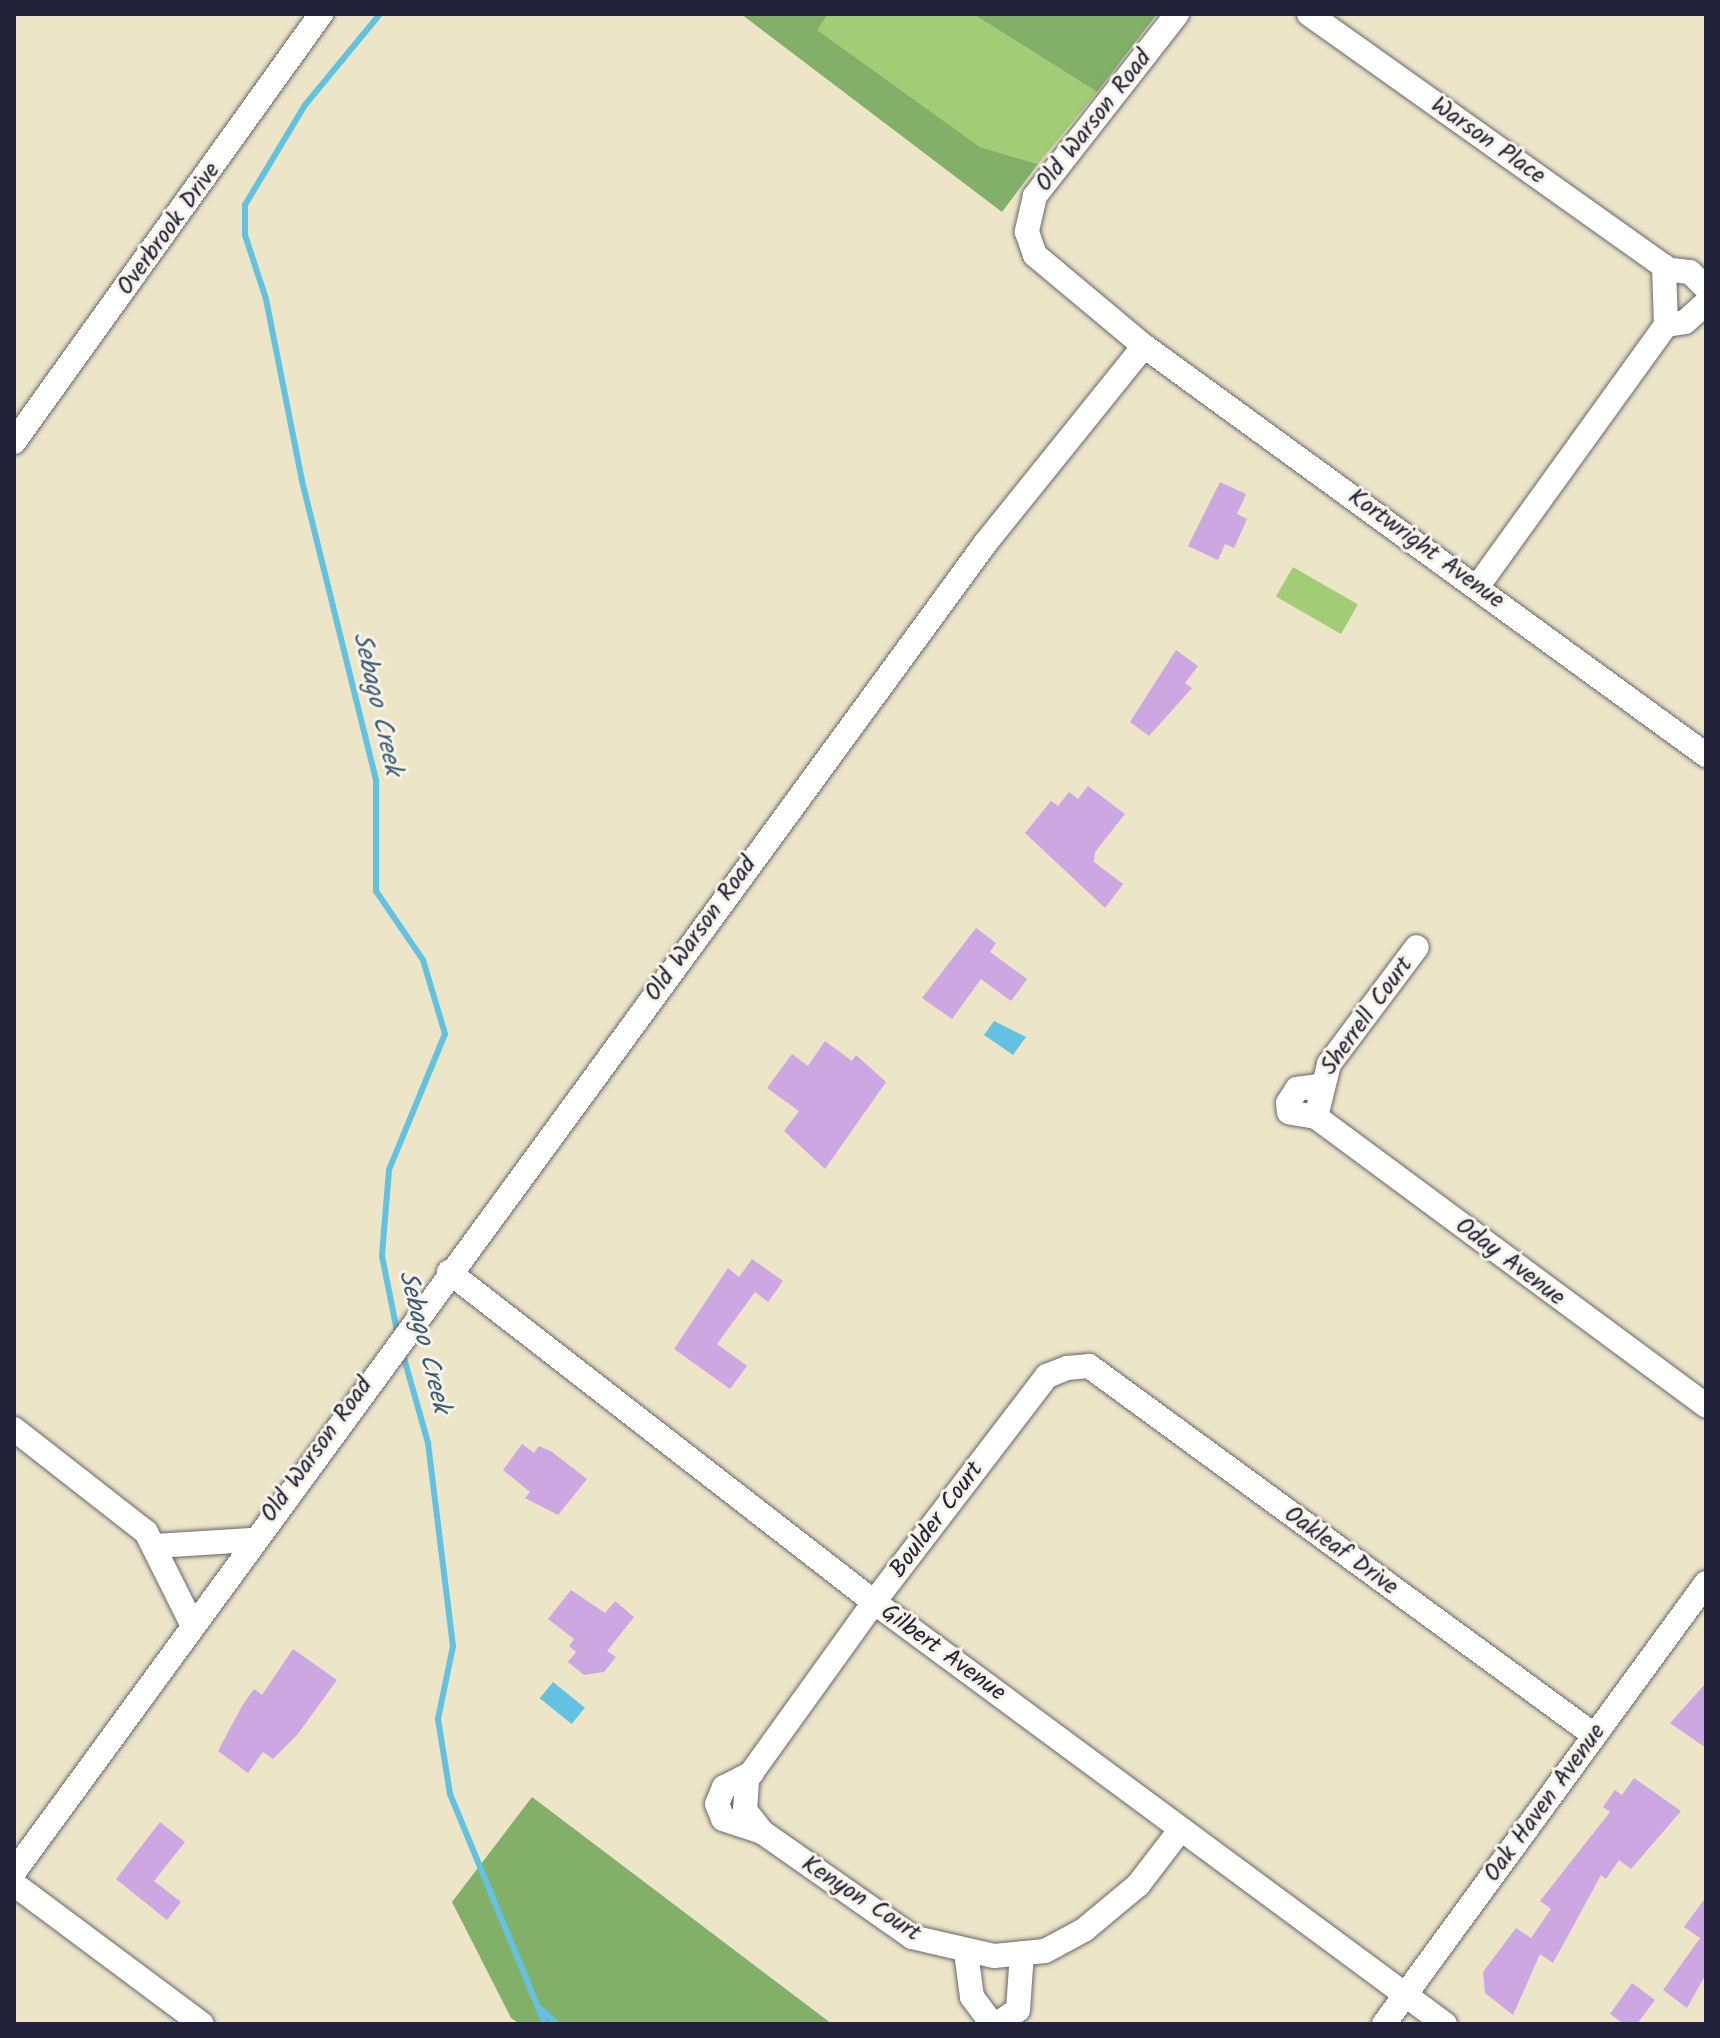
<!DOCTYPE html>
<html>
<head>
<meta charset="utf-8">
<style>
	body { margin:0 }
	#map { position:relative; width:1720px; height:2038px; overflow:hidden; background:#ece5c8; font-family:Kalam,sans-serif }
	div>[style] { position:absolute }
	[style*='--x'] { left:calc(var(--x)*1px); top:calc(var(--y)*1px); width:calc(var(--w)*1px); rotate:calc(var(--a)*1deg) }
	.green>* { inset:0; background:#a3cc77; transform-origin:0 0 }
	.forest>* { inset:0; background:#82b068 }
	.water>* { inset:0; background:#63c2e1; transform-origin:0 0 }
	.stream>* { height:6px; margin:-3px; padding:0 3px; transform-origin:3px; border-radius:3px; background:#63c2e1 }
	.building>* { inset:0; background:#cca7e2 }
	.roads { filter:drop-shadow(0 0 2px #69666c) drop-shadow(0 0 2px #69666c) }
	.minor>* { height:24px; margin:-12px; padding:0 12px; transform-origin:12px; border-radius:12px; background:#fff }
	span { translate:-50% -50%; white-space:nowrap; text-align:center; line-height:1.15; -webkit-text-stroke:6px #f7f3e8; paint-order:stroke }
	.street-label { font-size:24px; color:#22223b }
	.water-label { font-size:26px; color:#395a75; font-style:italic }
	.frame { position:absolute; inset:0; border:16px solid #22223b; pointer-events:none }
</style>
</head>
<body>
<div id="map">
	<div class="green">
		<div style="clip-path:polygon(828px 14px,973px 14px,1097px 92px,1038px 164px,980px 147px,816px 30px)"></div>
		<div style="left:1293px;top:567px;width:75px;height:34px;rotate:30deg"></div>
	</div>
	<div class="forest">
		<div style="clip-path:polygon(741px 14px,828px 14px,817px 30px,980px 147px,1038px 164px,1002px 212px)"></div>
		<div style="clip-path:polygon(973px 14px,1157px 14px,1097px 92px)"></div>
		<div style="clip-path:polygon(532px 1797px,832px 2024px,520px 2024px,511px 2018px,452px 1902px)"></div>
	</div>
	<div class="water">
		<div style="clip-path:polygon(994px 1021px,1026px 1037px,1013px 1055px,984px 1035px)"></div>
		<div style="left:553px;top:1682px;width:41px;height:21px;rotate:39deg"></div>
	</div>
	<div class="stream">
		<div style="--x:380;--y:14;--w:118;--a:129.5"></div>
		<div style="--x:305;--y:105;--w:117;--a:121"></div>
		<div style="--x:245;--y:205;--w:30;--a:90"></div>
		<div style="--x:245;--y:235;--w:67;--a:71.8"></div>
		<div style="--x:266;--y:299;--w:186;--a:78.8"></div>
		<div style="--x:302;--y:481;--w:309;--a:76.1"></div>
		<div style="--x:376;--y:781;--w:110;--a:90"></div>
		<div style="--x:376;--y:891;--w:83;--a:55.7"></div>
		<div style="--x:423;--y:960;--w:77;--a:73.4"></div>
		<div style="--x:445;--y:1034;--w:147;--a:112.4"></div>
		<div style="--x:389;--y:1170;--w:86;--a:94.7"></div>
		<div style="--x:382;--y:1256;--w:82;--a:78.7"></div>
		<div style="--x:402;--y:1351;--w:96;--a:74.2"></div>
		<div style="--x:428;--y:1443;--w:205;--a:83"></div>
		<div style="--x:453;--y:1646;--w:75;--a:101.6"></div>
		<div style="--x:438;--y:1719;--w:76;--a:80.9"></div>
		<div style="--x:450;--y:1794;--w:249;--a:67.6"></div>
		<div style="--x:542;--y:2010;--w:21;--a:43"></div>
	</div>
	<div class="building">
		<div style="clip-path:polygon(1220px 482px,1246px 494px,1237px 514px,1247px 519px,1234px 548px,1225px 544px,1218px 560px,1188px 546px)"></div>
		<div style="clip-path:polygon(1176px 650px,1198px 666px,1185px 683px,1192px 688px,1149px 736px,1130px 722px)"></div>
		<div style="clip-path:polygon(1088px 786px,1125px 814px,1095px 852px,1094px 862px,1123px 884px,1105px 908px,1025px 833px,1051px 801px,1058px 806px,1069px 792px,1078px 799px)"></div>
		<div style="clip-path:polygon(976px 928px,996px 943px,990px 952px,1027px 979px,1011px 1001px,981px 979px,952px 1019px,922px 998px)"></div>
		<div style="clip-path:polygon(825px 1041px,852px 1061px,856px 1055px,886px 1082px,825px 1169px,784px 1131px,799px 1111px,767px 1088px,792px 1054px,808px 1066px)"></div>
		<div style="clip-path:polygon(752px 1259px,783px 1281px,768px 1302px,755px 1292px,717px 1344px,747px 1366px,730px 1389px,674px 1349px,728px 1268px,739px 1277px)"></div>
		<div style="clip-path:polygon(522px 1444px,534px 1453px,539px 1446px,552px 1452px,587px 1479px,558px 1515px,525px 1498px,530px 1492px,503px 1470px)"></div>
		<div style="clip-path:polygon(571px 1590px,605px 1613px,615px 1601px,634px 1617px,607px 1651px,616px 1657px,604px 1672px,584px 1675px,568px 1662px,576px 1652px,569px 1646px,574px 1639px,548px 1619px)"></div>
		<div style="clip-path:polygon(293px 1649px,337px 1680px,297px 1735px,273px 1759px,263px 1752px,248px 1773px,218px 1751px,242px 1706px,254px 1689px,262px 1695px)"></div>
		<div style="clip-path:polygon(1706px 1683px,1706px 1748px,1670px 1723px)"></div>
		<div style="clip-path:polygon(1634px 1778px,1681px 1811px,1631px 1869px,1619px 1860px,1606px 1879px,1601px 1875px,1553px 1963px,1540px 1954px,1513px 2015px,1485px 1993px,1483px 1972px,1516px 1928px,1531px 1938px,1551px 1909px,1540px 1901px,1610px 1812px,1603px 1807px,1615px 1790px,1622px 1795px)"></div>
		<div style="clip-path:polygon(160px 1822px,185px 1842px,154px 1881px,181px 1902px,167px 1920px,116px 1879px)"></div>
		<div style="clip-path:polygon(1706px 1897px,1706px 1974px,1687px 2008px,1663px 1990px,1700px 1938px,1684px 1927px)"></div>
		<div style="clip-path:polygon(1632px 1983px,1655px 2000px,1637px 2024px,1624px 2024px,1610px 2014px)"></div>
	</div>
	<div class="roads">
		<div class="minor">
			<div style="--x:1177;--y:14;--w:231;--a:128"></div>
			<div style="--x:1035;--y:196;--w:37;--a:103"></div>
			<div style="--x:1027;--y:232;--w:24;--a:71"></div>
			<div style="--x:1035;--y:255;--w:142;--a:39.9"></div>
			<div style="--x:1144;--y:346;--w:695;--a:36.05"></div>
			<div style="--x:1309;--y:14;--w:435;--a:35.4"></div>
			<div style="--x:1664;--y:266;--w:59;--a:88.1"></div>
			<div style="--x:1666;--y:325;--w:322;--a:125.8"></div>
			<div style="--x:1664;--y:269;--w:26;--a:7"></div>
			<div style="--x:1690;--y:272;--w:23;--a:45"></div>
			<div style="--x:1666;--y:325;--w:19;--a:-9"></div>
			<div style="--x:1685;--y:322;--w:28;--a:-42"></div>
			<div style="--x:14;--y:442;--w:527;--a:-54.35"></div>
			<div style="--x:1316;--y:1117;--w:485;--a:36.5"></div>
			<div style="--x:1316;--y:1117;--w:55;--a:-76.2"></div>
			<div style="--x:1329;--y:1064;--w:146;--a:-53.1"></div>
			<div style="--x:1316;--y:1117;--w:27;--a:-170"></div>
			<div style="--x:1289;--y:1112;--w:9;--a:-96"></div>
			<div style="--x:1288;--y:1103;--w:17;--a:-57"></div>
			<div style="--x:1297;--y:1089;--w:22;--a:-8"></div>
			<div style="--x:449;--y:1272;--w:538;--a:37.83"></div>
			<div style="--x:874;--y:1602;--w:710;--a:36.47"></div>
			<div style="--x:14;--y:1429;--w:167;--a:38"></div>
			<div style="--x:146;--y:1532;--w:101;--a:63.4"></div>
			<div style="--x:155;--y:1546;--w:96;--a:-3.6"></div>
			<div style="--x:752;--y:1773;--w:31;--a:153"></div>
			<div style="--x:724;--y:1787;--w:18;--a:112"></div>
			<div style="--x:717;--y:1804;--w:16;--a:68"></div>
			<div style="--x:723;--y:1819;--w:41;--a:18.4"></div>
			<div style="--x:1181;--y:1829;--w:71;--a:127.5"></div>
			<div style="--x:1138;--y:1885;--w:70;--a:140.2"></div>
			<div style="--x:1084;--y:1930;--w:44;--a:151.7"></div>
			<div style="--x:1045;--y:1951;--w:51;--a:174.4"></div>
			<div style="--x:994;--y:1956;--w:84;--a:-167"></div>
			<div style="--x:912;--y:1937;--w:183;--a:-145"></div>
			<div style="--x:762;--y:1832;--w:28;--a:-128"></div>
			<div style="--x:745;--y:1810;--w:31;--a:-86"></div>
			<div style="--x:747;--y:1779;--w:218;--a:-54.3"></div>
			<div style="--x:874;--y:1602;--w:285;--a:-52.6"></div>
			<div style="--x:1047;--y:1376;--w:22;--a:-22"></div>
			<div style="--x:1067;--y:1368;--w:22;--a:-5"></div>
			<div style="--x:1089;--y:1366;--w:625;--a:36.16"></div>
			<div style="--x:14;--y:1872;--w:1644;--a:-53.83"></div>
			<div style="--x:984;--y:545;--w:255;--a:-51.2"></div>
			<div style="--x:14;--y:1884;--w:234;--a:36.7"></div>
			<div style="--x:966;--y:1952;--w:45;--a:82.4"></div>
			<div style="--x:972;--y:1997;--w:34;--a:53"></div>
			<div style="--x:997;--y:2024;--w:25;--a:-34"></div>
			<div style="--x:1018;--y:2010;--w:57;--a:-86"></div>
			<div style="--x:1384;--y:2024;--w:546;--a:-53.86"></div>
		</div>
	</div>
	<div class="street-label">
		<span style="left:1094px;top:121px;rotate:-52deg">Old Warson Road</span>
		<span style="left:1488px;top:141px;rotate:35deg">Warson Place</span>
		<span style="left:169px;top:229px;rotate:-54deg">Overbrook Drive</span>
		<span style="left:1426px;top:549px;rotate:36deg">Kortwright Avenue</span>
		<span style="left:701px;top:929px;rotate:-54deg">Old Warson Road</span>
		<span style="left:1367px;top:1016px;rotate:-54deg">Sherrell Court</span>
		<span style="left:1510px;top:1262px;rotate:37deg">Oday Avenue</span>
		<span style="left:317px;top:1450px;rotate:-54deg">Old Warson Road</span>
		<span style="left:937px;top:1520px;rotate:-53deg">Boulder Court</span>
		<span style="left:1341px;top:1551px;rotate:36deg">Oakleaf Drive</span>
		<span style="left:943px;top:1653px;rotate:36deg">Gilbert Avenue</span>
		<span style="left:1545px;top:1803px;rotate:-54deg">Oak Haven Avenue</span>
		<span style="left:861px;top:1899px;rotate:33deg">Kenyon Court</span>
	</div>
	<div class="water-label">
		<span style="left:376px;top:704px;rotate:77deg">Sebago Creek</span>
		<span style="left:423px;top:1342px;rotate:76deg">Sebago Creek</span>
	</div>
	<div class="frame"></div>
</div>
</body>
</html>
